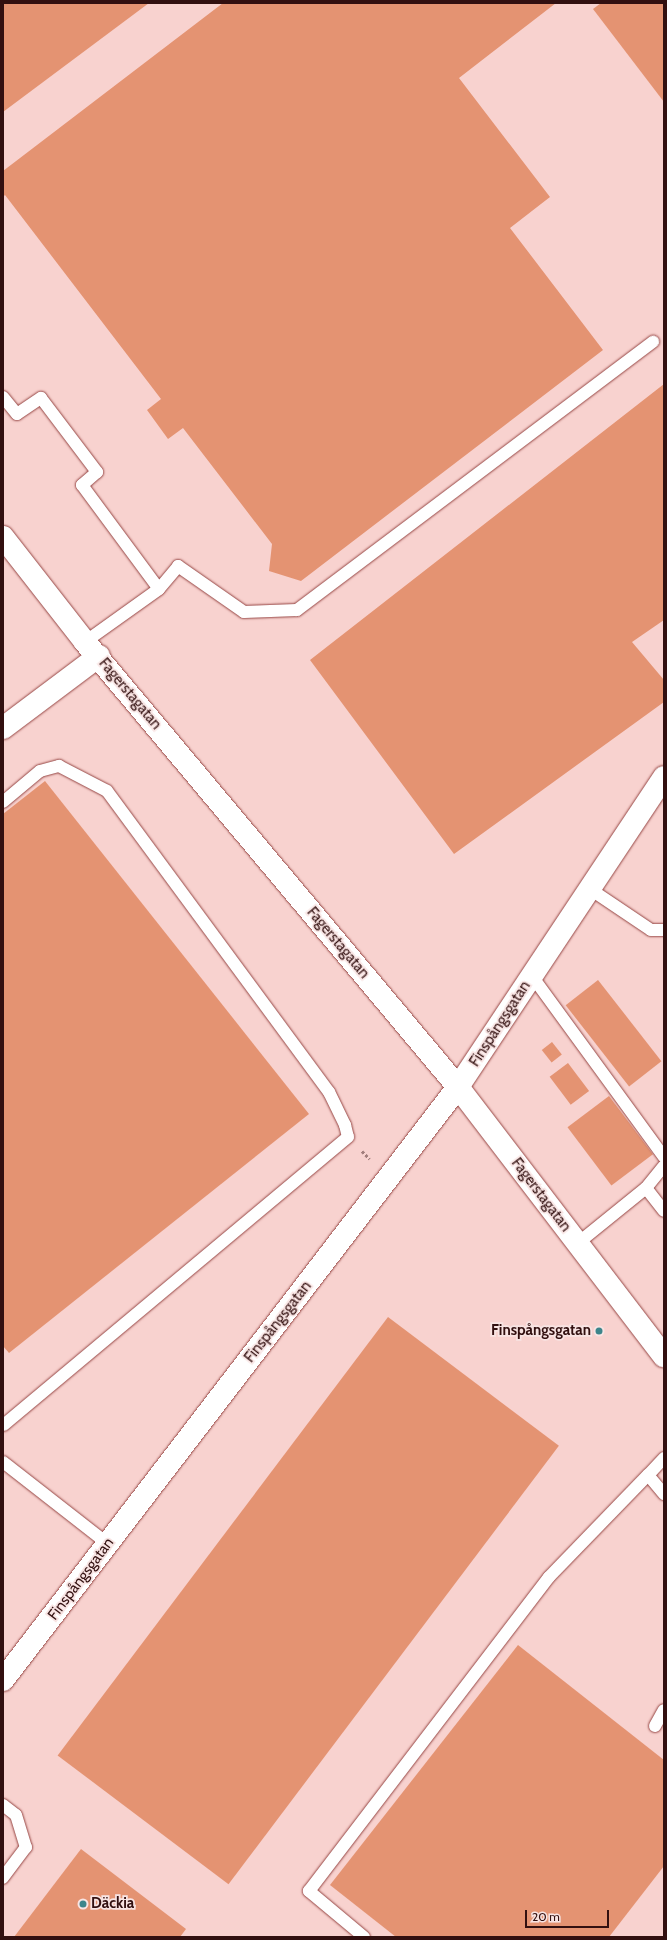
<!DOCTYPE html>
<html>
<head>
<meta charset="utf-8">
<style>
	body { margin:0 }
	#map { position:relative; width:667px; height:1940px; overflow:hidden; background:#f8d2cf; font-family:Cabin,sans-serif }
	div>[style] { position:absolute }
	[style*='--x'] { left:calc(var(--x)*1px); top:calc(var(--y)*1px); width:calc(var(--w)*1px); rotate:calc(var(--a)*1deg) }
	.building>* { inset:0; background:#e49372; transform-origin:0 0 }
	.path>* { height:2.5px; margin-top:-1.25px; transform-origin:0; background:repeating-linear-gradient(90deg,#a27e7c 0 3px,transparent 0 5px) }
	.roads { filter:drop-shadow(0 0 1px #964644) drop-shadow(0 0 1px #964644) }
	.lane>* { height:12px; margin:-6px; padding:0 6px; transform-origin:6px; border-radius:6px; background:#fff }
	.street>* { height:22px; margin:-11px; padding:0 11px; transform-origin:11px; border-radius:11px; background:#fff }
	.dots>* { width:11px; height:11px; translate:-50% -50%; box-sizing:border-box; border:2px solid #f8e4e3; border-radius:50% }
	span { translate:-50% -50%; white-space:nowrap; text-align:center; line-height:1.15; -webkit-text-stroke:3.5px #f8e4e3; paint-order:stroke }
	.street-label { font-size:15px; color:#321010 }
	.poi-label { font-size:15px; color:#321010; font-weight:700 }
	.right { translate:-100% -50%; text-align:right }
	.left { translate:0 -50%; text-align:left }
	.frame { position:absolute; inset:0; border:4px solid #321010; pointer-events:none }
	.scale { position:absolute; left:525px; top:1910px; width:84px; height:18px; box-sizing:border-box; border:2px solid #321010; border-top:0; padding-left:5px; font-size:12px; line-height:14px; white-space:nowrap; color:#321010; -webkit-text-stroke:3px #f8e4e3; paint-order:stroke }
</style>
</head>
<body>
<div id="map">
	<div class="building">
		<div style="clip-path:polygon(3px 3px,149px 3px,3px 112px)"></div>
		<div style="clip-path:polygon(223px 3px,556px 3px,459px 78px,550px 197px,510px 228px,603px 350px,301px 581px,269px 571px,272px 544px,183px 428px,168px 439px,147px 410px,161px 399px,5px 195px,3px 197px,3px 171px)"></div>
		<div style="clip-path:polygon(601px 3px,664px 3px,664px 102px,593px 9px)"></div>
		<div style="clip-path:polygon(664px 384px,664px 620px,632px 642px,664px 680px,664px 702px,454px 854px,310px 660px)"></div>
		<div style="clip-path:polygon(45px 781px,309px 1114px,9px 1353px,3px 1346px,3px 814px)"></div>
		<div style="left:598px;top:980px;width:103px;height:41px;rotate:52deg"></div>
		<div style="left:552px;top:1042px;width:16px;height:13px;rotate:52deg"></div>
		<div style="left:568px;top:1063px;width:35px;height:23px;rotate:53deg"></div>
		<div style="left:609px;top:1096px;width:73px;height:52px;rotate:53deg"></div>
		<div style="left:388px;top:1317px;width:214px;height:549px;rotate:37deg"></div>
		<div style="clip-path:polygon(518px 1645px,664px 1760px,664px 1866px,609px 1937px,396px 1937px,330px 1885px)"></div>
		<div style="clip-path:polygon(81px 1849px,186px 1929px,180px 1937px,14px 1937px)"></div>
	</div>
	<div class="path">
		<div style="--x:362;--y:1151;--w:11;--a:45"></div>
	</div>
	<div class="roads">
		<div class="lane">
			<div style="--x:3;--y:397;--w:22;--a:51"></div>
			<div style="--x:17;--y:414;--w:29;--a:-34"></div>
			<div style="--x:41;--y:398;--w:93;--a:52.9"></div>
			<div style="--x:97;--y:472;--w:20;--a:139"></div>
			<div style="--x:82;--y:485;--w:129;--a:53.5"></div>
			<div style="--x:159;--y:589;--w:91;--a:144.4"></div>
			<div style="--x:159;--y:589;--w:30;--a:-50"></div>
			<div style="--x:178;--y:566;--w:80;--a:34.9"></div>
			<div style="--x:244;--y:612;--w:53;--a:-2.2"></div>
			<div style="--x:297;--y:610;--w:446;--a:-37"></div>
			<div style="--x:3;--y:802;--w:48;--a:-40"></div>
			<div style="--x:40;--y:771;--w:20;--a:-15"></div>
			<div style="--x:59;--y:766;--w:54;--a:27.5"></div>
			<div style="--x:107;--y:791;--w:374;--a:53.6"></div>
			<div style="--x:329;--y:1092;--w:37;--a:64"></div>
			<div style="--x:345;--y:1125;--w:12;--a:76"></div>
			<div style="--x:348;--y:1137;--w:449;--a:140.1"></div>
			<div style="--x:590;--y:889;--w:73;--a:33.9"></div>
			<div style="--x:651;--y:930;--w:13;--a:0"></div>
			<div style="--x:532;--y:976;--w:224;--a:53.9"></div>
			<div style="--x:646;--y:1188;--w:28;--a:-51"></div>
			<div style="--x:578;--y:1243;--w:87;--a:-39"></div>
			<div style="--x:646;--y:1188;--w:29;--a:52"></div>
			<div style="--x:664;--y:1458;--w:23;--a:133"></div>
			<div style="--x:648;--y:1475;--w:25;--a:50"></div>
			<div style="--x:3;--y:1462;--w:133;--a:38"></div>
			<div style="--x:655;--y:1726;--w:18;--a:-61"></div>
			<div style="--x:3;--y:1805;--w:16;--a:38"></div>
			<div style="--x:16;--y:1815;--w:34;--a:73"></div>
			<div style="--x:26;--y:1847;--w:39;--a:127"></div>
			<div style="--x:364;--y:1937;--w:72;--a:-140.1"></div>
			<div style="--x:309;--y:1891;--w:395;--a:-52.6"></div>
			<div style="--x:549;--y:1577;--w:142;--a:-45.9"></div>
		</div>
		<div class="street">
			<div style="--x:3;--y:537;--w:133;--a:52"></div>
			<div style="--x:85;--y:642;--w:581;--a:50.03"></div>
			<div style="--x:458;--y:1087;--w:339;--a:52.6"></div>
			<div style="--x:3;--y:728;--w:120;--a:-36.9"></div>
			<div style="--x:3;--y:1680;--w:747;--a:-52.5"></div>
			<div style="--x:458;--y:1087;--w:372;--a:-56.4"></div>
		</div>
	</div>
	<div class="dots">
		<div style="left:599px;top:1331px;background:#3d858b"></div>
		<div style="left:83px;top:1904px;background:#3d858b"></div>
	</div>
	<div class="street-label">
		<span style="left:130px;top:694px;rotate:50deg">Fagerstagatan</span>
		<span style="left:338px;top:943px;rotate:50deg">Fagerstagatan</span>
		<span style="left:500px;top:1024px;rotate:-57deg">Finspångsgatan</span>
		<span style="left:541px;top:1195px;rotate:53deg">Fagerstagatan</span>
		<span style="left:278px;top:1322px;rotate:-52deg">Finspångsgatan</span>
		<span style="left:81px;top:1579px;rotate:-53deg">Finspångsgatan</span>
	</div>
	<div class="poi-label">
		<span class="right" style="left:591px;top:1331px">Finspångsgatan</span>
		<span class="left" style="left:91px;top:1904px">Däckia</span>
	</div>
	<div class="frame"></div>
	<div class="scale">20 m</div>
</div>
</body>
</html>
